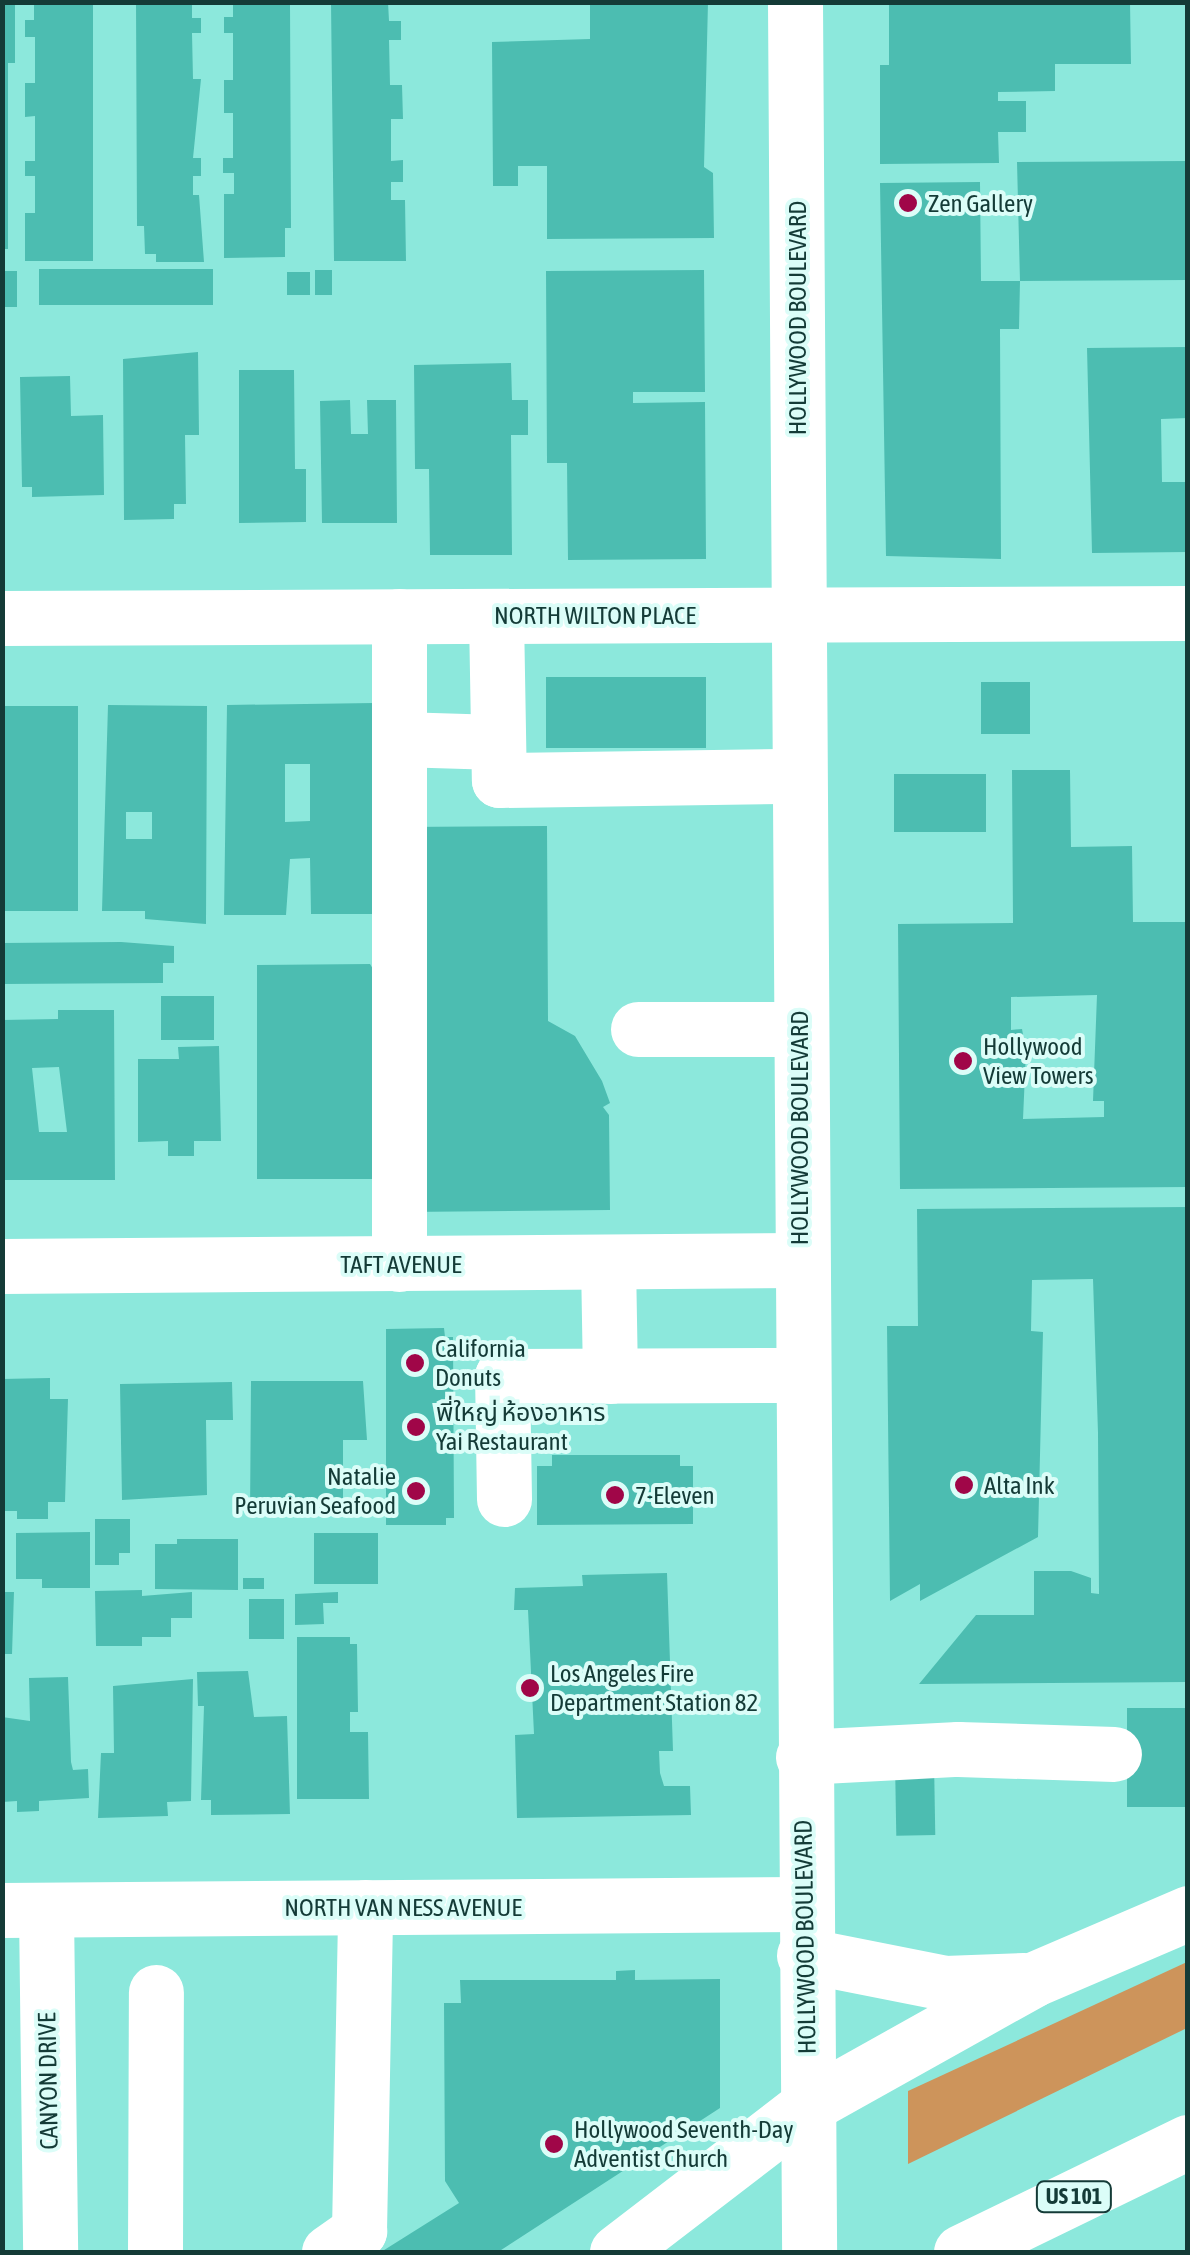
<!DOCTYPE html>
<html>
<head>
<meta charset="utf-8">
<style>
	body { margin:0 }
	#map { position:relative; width:1190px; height:2255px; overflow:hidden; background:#8ce8dc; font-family:"Asap Condensed","Noto Sans Thai",sans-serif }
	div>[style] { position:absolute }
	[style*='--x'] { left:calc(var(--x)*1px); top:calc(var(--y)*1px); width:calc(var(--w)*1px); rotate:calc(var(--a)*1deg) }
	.green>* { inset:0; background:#cd945b }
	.building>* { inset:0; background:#4cbdb1; transform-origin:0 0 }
	.minor>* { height:55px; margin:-27.5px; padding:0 27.5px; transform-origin:27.5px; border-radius:27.5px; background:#fff }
	.major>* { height:55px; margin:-27.5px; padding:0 27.5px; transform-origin:27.5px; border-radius:27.5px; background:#fff }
	.highway>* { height:55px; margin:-27.5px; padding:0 27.5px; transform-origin:27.5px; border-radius:27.5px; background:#fff }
	.dots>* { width:28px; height:28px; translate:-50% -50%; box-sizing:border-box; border:5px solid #dbfdf8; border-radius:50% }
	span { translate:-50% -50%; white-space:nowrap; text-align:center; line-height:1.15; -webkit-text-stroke:8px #dbfdf8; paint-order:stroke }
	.shield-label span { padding:2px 8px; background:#dbfdf8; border:2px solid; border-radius:8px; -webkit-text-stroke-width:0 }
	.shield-label { font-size:22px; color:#143b37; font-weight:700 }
	.poi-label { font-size:25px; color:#143b37 }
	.left { translate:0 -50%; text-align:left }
	.right { translate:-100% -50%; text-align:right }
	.street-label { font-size:25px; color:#143b37 }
	.frame { position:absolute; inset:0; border:5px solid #143b37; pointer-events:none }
</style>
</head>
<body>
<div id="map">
	<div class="green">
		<div style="clip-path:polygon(1187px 1962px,1187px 2028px,908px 2164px,908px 2091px)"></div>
	</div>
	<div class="building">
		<div style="clip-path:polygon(34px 2px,93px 2px,93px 261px,25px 261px,25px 213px,35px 213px,35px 176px,25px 176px,25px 161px,35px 161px,35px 116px,25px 117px,25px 83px,35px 83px,35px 37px,25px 37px,25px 20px,34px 20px)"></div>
		<div style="clip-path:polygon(136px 2px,192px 2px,192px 18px,201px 18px,201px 33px,192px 33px,193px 79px,201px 79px,193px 158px,201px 158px,201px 176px,193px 176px,193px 195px,199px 195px,204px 262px,156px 262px,156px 254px,145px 254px,144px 226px,137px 226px)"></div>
		<div style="clip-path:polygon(233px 2px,290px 2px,291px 228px,285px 228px,285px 257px,224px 258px,224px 194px,234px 194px,234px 173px,223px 173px,223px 158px,233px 158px,233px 113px,224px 113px,224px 80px,233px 80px,233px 33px,224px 33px,224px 17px,233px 17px)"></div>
		<div style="clip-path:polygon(331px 2px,388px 2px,389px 21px,401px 21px,401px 40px,389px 40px,390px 85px,402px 85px,403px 119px,391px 119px,391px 161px,403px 160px,403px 182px,391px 182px,391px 200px,405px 200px,406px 261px,334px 261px)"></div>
		<div style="clip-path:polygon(590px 2px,708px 2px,704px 167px,713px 173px,714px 238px,547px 239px,547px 166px,518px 166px,518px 186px,493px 186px,492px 42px,590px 39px)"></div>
		<div style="clip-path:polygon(889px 2px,1130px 2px,1131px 64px,1055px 64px,1055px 91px,998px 92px,998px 101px,1026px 101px,1026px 132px,998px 132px,999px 163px,880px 164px,880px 65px,889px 65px)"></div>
		<div style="clip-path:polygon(2px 4px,15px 4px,15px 63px,8px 63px,8px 249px,2px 249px)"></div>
		<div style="clip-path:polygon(1188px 161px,1188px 280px,1020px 281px,1019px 329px,1000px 329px,1001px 559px,886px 556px,880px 183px,980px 182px,981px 281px,1020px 281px,1017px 162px)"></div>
		<div style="left:213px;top:269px;width:36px;height:174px;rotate:90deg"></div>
		<div style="left:315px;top:270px;width:17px;height:25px"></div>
		<div style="clip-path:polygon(704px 270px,705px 392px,633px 392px,633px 403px,705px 402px,706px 559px,568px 560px,567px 463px,547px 463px,546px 271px)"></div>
		<div style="left:2px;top:271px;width:15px;height:36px"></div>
		<div style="left:287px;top:272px;width:23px;height:23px"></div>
		<div style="clip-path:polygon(1188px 347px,1188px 418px,1161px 419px,1162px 482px,1188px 482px,1188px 552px,1092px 553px,1087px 348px)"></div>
		<div style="clip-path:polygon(198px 352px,199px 435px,185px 435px,186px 504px,174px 504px,174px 519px,124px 520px,123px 359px)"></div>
		<div style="clip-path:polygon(511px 363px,512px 400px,528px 400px,528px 435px,511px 435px,512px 555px,430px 555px,429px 469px,415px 469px,414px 365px)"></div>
		<div style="clip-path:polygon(239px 370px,294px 370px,295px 469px,306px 469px,306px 522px,239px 523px)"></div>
		<div style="clip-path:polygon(70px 376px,71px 416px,103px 415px,104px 495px,32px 497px,32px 487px,22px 487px,20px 377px)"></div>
		<div style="clip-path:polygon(350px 400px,351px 434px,368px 434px,367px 400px,396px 400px,397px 523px,322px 523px,320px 401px)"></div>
		<div style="left:706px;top:677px;width:71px;height:160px;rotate:90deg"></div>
		<div style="left:981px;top:682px;width:49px;height:52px"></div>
		<div style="clip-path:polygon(evenodd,374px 703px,375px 914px,311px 914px,310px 858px,290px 859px,286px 915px,224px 915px,227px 705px,374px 703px,285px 764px,310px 764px,310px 821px,285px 822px,285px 764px)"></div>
		<div style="clip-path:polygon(evenodd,108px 705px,207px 706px,206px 924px,145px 919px,145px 911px,102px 911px,108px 705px,126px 812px,152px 812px,152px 839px,126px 839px,126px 812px)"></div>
		<div style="left:78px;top:706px;width:205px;height:76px;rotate:90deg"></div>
		<div style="clip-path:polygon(evenodd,1012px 770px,1070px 770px,1071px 847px,1132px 846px,1133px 922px,1188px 922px,1188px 1187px,900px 1189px,898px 924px,1013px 923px,1012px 770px,1097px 995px,1093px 1101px,1104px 1101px,1104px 1117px,1023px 1119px,1026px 1051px,1022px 1029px,1011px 1030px,1011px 997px,1097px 995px)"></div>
		<div style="left:894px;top:774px;width:92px;height:58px"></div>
		<div style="clip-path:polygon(547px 826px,548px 1021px,575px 1036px,602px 1081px,610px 1103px,603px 1107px,609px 1115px,610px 1210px,405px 1212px,403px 827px)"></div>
		<div style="clip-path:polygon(121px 942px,174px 946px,174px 963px,163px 963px,163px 983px,2px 984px,2px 943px)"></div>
		<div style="clip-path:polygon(370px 964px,376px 974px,380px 1179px,257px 1179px,257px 965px)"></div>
		<div style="left:214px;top:996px;width:44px;height:53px;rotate:90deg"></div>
		<div style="clip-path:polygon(evenodd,58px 1010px,114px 1010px,115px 1180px,2px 1180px,2px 1020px,58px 1019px,58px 1010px,59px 1067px,67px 1132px,39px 1132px,32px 1068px,59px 1067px)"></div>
		<div style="clip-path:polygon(219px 1046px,221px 1141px,194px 1141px,194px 1156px,168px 1156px,168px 1141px,138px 1142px,138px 1059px,179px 1059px,178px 1047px)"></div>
		<div style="clip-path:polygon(1188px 1207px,1188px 1682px,919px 1684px,976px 1615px,1034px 1615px,1034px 1571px,1071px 1571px,1091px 1578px,1091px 1593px,1099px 1594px,1098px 1433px,1093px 1279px,1032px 1280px,1031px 1331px,1043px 1332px,1038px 1537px,920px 1601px,920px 1584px,890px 1601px,887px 1326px,918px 1326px,917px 1209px)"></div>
		<div style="clip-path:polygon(444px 1328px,445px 1337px,453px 1337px,454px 1518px,446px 1518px,446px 1525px,386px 1525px,386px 1329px)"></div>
		<div style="clip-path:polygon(50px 1378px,50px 1399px,68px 1399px,65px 1502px,48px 1502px,48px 1519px,17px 1519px,17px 1511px,2px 1511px,2px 1379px)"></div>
		<div style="clip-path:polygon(251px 1381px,363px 1381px,367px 1440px,343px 1440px,343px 1515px,250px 1515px)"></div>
		<div style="clip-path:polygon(232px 1382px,233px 1420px,206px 1420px,207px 1495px,122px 1500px,120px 1384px)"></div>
		<div style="clip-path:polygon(552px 1455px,680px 1455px,680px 1466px,693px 1466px,693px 1524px,537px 1525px,537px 1466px,552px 1466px)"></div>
		<div style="clip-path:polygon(95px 1519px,130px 1519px,130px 1553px,119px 1553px,119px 1565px,95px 1565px)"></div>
		<div style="clip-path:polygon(90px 1532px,90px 1588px,42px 1588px,42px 1579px,16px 1579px,16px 1533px)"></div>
		<div style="left:314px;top:1533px;width:64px;height:51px"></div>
		<div style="clip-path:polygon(177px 1539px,238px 1539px,238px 1590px,155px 1589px,155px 1544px,177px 1544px)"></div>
		<div style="clip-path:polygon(667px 1573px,673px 1751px,659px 1751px,660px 1773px,664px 1786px,690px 1786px,691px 1815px,517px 1818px,515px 1735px,534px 1734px,528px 1610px,514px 1610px,515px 1588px,583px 1586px,582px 1575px)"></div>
		<div style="left:243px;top:1578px;width:21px;height:11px"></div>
		<div style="clip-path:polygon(142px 1590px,142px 1596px,192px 1592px,192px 1618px,171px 1618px,171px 1637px,142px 1637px,142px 1646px,96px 1646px,95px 1591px)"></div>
		<div style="clip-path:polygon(2px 1592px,14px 1592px,12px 1654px,2px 1654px)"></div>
		<div style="clip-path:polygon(338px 1592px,338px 1603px,323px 1603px,324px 1624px,295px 1625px,295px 1594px)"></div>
		<div style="left:249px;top:1599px;width:35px;height:40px"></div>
		<div style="clip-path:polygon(297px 1637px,350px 1637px,350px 1644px,357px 1644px,358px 1712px,350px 1712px,350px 1732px,368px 1732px,369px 1799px,297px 1799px)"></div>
		<div style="clip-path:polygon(248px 1671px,254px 1717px,287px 1716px,290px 1814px,211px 1815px,211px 1800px,201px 1800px,204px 1706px,198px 1706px,197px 1672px)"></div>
		<div style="clip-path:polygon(68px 1677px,71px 1762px,73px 1770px,88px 1769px,89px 1798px,39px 1801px,39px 1811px,17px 1812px,17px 1801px,2px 1802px,2px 1717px,30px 1721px,29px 1678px)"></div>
		<div style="clip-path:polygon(193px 1679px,191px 1801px,167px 1802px,168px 1816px,98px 1818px,101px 1753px,114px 1753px,113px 1686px)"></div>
		<div style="left:1127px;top:1708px;width:61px;height:99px"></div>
		<div style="left:934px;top:1761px;width:74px;height:39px;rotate:89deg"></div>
		<div style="clip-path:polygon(635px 1970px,635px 1980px,720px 1979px,720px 2108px,498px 2252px,381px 2252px,459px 2203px,445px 2181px,444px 2003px,461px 2003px,460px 1980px,616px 1980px,616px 1971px)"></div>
	</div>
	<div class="minor">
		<div style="--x:399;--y:616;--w:648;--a:90"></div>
		<div style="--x:496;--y:616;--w:164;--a:89"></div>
		<div style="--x:499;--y:780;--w:299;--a:-0.8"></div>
		<div style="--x:2;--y:618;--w:1186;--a:-0.24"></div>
		<div style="--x:399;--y:739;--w:99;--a:1.7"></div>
		<div style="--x:638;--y:1029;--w:161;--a:0"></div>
		<div style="--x:608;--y:1262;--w:114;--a:89"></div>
		<div style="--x:2;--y:1266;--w:797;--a:-0.43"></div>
		<div style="--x:504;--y:1499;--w:123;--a:-90.9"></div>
		<div style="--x:502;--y:1376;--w:298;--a:-0.2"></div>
		<div style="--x:803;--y:1757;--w:155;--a:-3"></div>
		<div style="--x:958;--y:1749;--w:156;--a:1.8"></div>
		<div style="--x:2;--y:1910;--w:802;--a:-0.43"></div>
		<div style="--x:46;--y:1910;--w:342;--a:89.3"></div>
		<div style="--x:155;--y:2252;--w:260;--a:-89.8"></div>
		<div style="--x:329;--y:2252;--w:37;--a:-35"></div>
		<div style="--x:359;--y:2231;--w:324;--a:-88.9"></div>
	</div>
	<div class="major">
		<div style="--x:795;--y:2;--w:2250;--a:89.64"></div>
	</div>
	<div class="highway">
		<div style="--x:804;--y:1955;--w:144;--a:11.2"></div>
		<div style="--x:945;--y:1983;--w:79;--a:-2.2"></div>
		<div style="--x:617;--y:2252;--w:240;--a:-37.5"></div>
		<div style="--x:807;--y:2106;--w:258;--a:-29.2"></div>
		<div style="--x:1032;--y:1980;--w:170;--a:-23.2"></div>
		<div style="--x:961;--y:2252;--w:252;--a:-25.9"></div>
	</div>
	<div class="dots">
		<div style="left:908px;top:203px;background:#a00648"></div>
		<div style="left:963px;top:1061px;background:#a00648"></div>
		<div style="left:415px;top:1363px;background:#a00648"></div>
		<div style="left:416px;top:1427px;background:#a00648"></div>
		<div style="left:964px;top:1485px;background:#a00648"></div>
		<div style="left:416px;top:1491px;background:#a00648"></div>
		<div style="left:615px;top:1495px;background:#a00648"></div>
		<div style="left:530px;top:1688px;background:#a00648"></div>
		<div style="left:554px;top:2144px;background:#a00648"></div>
	</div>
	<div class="shield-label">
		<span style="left:1074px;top:2197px">US 101</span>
	</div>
	<div class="poi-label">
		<span class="left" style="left:928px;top:203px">Zen Gallery</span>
		<span class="left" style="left:983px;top:1061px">Hollywood<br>View Towers</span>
		<span class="left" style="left:435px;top:1363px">California<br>Donuts</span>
		<span class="left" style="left:436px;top:1427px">พี่ใหญ่ ห้องอาหาร<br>Yai Restaurant</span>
		<span class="right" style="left:396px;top:1491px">Natalie<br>Peruvian Seafood</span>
		<span class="left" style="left:984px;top:1485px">Alta Ink</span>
		<span class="left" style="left:635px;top:1495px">7-Eleven</span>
		<span class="left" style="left:550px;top:1688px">Los Angeles Fire<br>Department Station 82</span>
		<span class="left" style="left:574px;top:2144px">Hollywood Seventh-Day<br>Adventist Church</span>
	</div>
	<div class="street-label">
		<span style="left:797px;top:318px;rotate:-90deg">HOLLYWOOD BOULEVARD</span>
		<span style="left:595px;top:615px">NORTH WILTON PLACE</span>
		<span style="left:799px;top:1128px;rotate:-90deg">HOLLYWOOD BOULEVARD</span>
		<span style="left:401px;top:1264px">TAFT AVENUE</span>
		<span style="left:403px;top:1907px">NORTH VAN NESS AVENUE</span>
		<span style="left:805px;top:1937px;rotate:-91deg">HOLLYWOOD BOULEVARD</span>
		<span style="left:48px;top:2081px;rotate:-91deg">CANYON DRIVE</span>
	</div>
	<div class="frame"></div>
</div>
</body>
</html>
